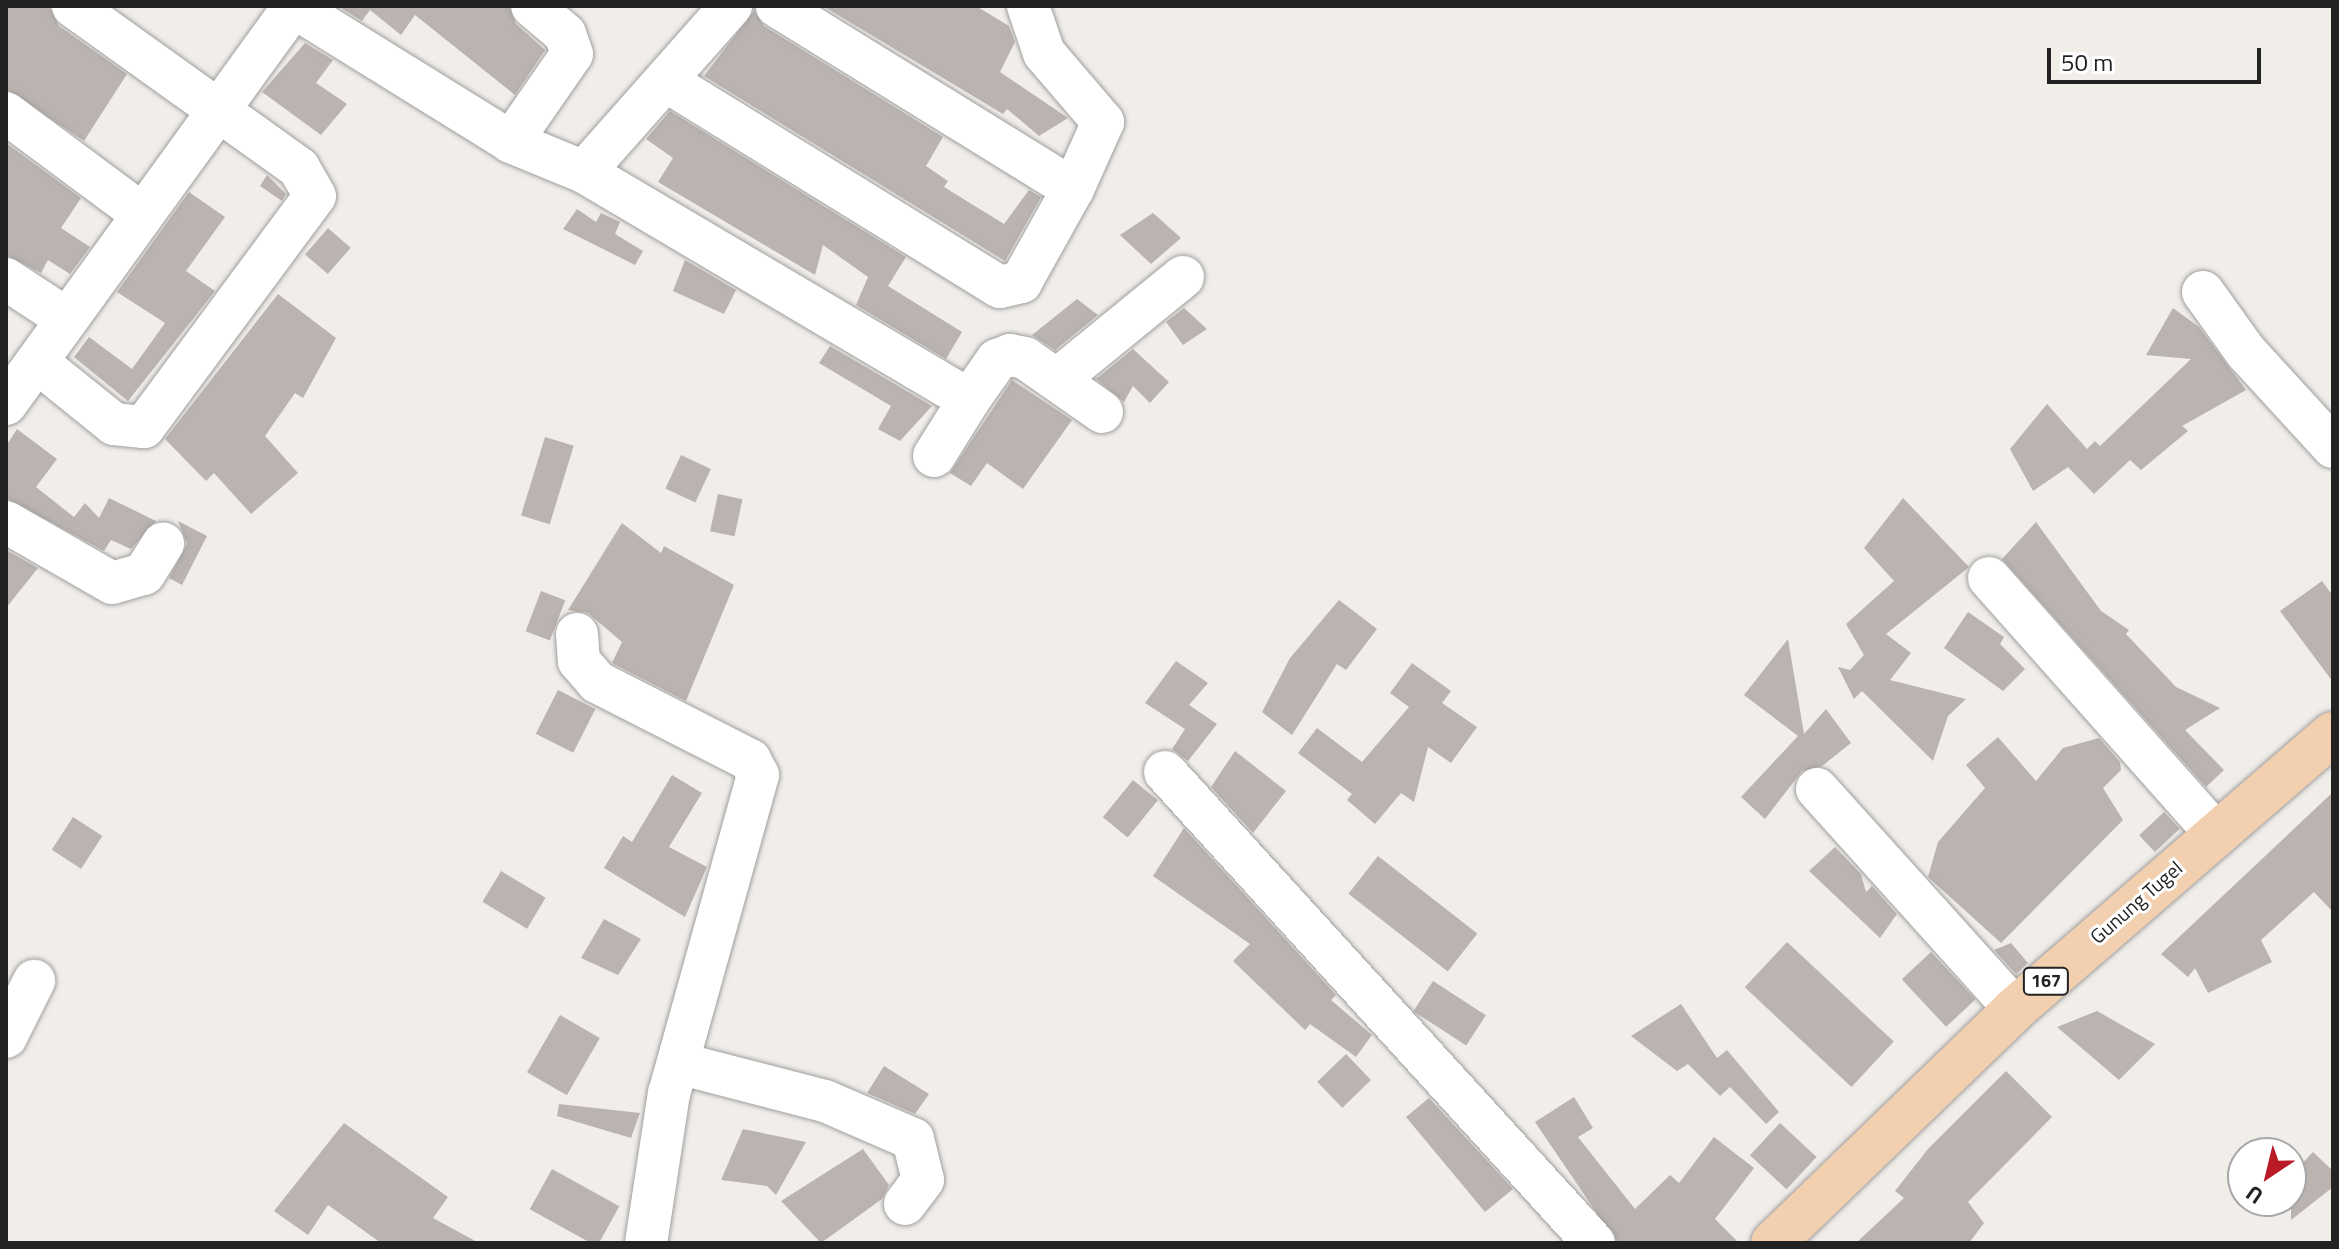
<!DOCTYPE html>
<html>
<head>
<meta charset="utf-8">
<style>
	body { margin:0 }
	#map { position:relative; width:2339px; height:1249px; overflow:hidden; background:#f1eeea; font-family:"Titillium Web",sans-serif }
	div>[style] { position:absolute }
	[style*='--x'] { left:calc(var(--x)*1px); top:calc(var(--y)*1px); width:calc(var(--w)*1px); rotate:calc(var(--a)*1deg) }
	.building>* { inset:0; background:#bab3af; transform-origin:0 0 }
	.roads { filter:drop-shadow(0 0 2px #9f9f9f) drop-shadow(0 0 2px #9f9f9f) }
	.minor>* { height:42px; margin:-21px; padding:0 21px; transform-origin:21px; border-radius:21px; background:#fff }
	.major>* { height:44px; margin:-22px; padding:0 22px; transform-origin:22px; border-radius:22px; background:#f2cfae }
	span { translate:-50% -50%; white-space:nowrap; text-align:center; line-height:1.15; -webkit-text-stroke:6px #fff; paint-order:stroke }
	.shield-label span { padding:2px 6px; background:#fff; border:2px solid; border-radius:6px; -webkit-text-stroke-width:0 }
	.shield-label { font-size:18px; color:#222; font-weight:700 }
	.street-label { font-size:20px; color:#222 }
	.frame { position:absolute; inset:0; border:8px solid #222; pointer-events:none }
	.north { position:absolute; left:2227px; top:1137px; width:80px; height:80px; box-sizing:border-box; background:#fff; border:2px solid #a7a7a7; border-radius:50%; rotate:215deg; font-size:22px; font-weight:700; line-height:32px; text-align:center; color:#222 }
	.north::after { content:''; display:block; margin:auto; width:28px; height:36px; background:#ba1926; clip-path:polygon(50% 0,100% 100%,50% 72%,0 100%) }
	.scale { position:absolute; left:2047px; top:48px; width:214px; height:36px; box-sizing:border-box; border:4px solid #222; border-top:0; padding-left:10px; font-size:24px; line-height:28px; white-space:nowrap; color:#222; -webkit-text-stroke:6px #fff; paint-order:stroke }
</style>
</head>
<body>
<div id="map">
	<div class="building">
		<div style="clip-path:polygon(6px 6px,49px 6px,59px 26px,127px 74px,84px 141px,6px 89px)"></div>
		<div style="clip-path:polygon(338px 6px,509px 6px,516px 24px,545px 50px,515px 95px,415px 15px,401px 35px,370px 10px,362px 21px)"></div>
		<div style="clip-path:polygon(823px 6px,976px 6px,1009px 26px,1015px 42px,1000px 72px,1068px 118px,1039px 136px,1007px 109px,1003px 114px)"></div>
		<div style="clip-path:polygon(754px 11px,764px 26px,943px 137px,926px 166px,948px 181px,944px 187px,1004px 224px,1029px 190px,1041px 197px,1005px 261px,704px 76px)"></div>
		<div style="clip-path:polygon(305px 43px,333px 60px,316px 83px,347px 104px,321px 135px,262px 92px)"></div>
		<div style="clip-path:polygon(670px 111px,906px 257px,888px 286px,962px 332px,946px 359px,856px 305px,868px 277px,823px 245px,815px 275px,658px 182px,673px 158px,646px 139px)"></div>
		<div style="clip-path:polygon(6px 143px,81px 198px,61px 228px,90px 247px,70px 274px,48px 260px,41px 273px,6px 255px)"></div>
		<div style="clip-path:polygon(267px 175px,286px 194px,282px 201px,260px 186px)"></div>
		<div style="clip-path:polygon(189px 192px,225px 217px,186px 271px,215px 291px,128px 401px,74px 357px,89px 337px,132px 369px,165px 323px,117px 292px)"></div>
		<div style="clip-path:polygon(577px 209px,596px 222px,601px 213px,620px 222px,615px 234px,643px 251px,635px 265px,563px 229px)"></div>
		<div style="clip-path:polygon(1153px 213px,1181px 238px,1151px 264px,1120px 235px)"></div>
		<div style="left:328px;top:228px;width:30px;height:35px;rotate:41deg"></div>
		<div style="clip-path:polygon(685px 260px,736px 290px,724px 314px,673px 291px)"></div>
		<div style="clip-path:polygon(278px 294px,336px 338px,303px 398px,295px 393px,265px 436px,298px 473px,251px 514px,214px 473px,206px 481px,165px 439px)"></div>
		<div style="clip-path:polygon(1077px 299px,1098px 315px,1055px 350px,1032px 335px)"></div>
		<div style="clip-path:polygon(1184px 308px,1207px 329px,1183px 345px,1166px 322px)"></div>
		<div style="clip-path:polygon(2173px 308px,2199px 327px,2246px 390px,2182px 426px,2188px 431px,2141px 470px,2130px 460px,2094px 494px,2068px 467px,2033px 491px,2010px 449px,2047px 404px,2087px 449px,2095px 441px,2100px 446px,2191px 359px,2146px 355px)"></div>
		<div style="clip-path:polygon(830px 346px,932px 406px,900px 441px,878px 429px,891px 406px,819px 363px)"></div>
		<div style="clip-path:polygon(1133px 349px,1169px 382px,1150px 403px,1133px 386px,1124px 402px,1096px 379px)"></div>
		<div style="clip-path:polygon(1012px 380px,1072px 420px,1023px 489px,987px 463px,971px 486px,950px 473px)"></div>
		<div style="clip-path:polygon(17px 429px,57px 459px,36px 487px,74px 517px,85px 503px,99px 518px,109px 498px,156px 521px,131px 549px,111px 540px,104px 551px,6px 498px,6px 446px)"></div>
		<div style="left:545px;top:437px;width:30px;height:82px;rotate:17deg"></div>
		<div style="left:681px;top:455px;width:33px;height:37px;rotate:25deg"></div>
		<div style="left:718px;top:494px;width:25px;height:38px;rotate:12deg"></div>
		<div style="clip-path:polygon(1903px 498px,1969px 567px,1886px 634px,1911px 653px,1890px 680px,1966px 699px,1948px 716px,1933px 761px,1862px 691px,1854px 699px,1838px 667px,1850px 670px,1864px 655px,1846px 624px,1894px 581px,1864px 548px)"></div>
		<div style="clip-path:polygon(178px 521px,207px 536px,182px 585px,169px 578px,187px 544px)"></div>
		<div style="clip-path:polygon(2036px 522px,2101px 611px,2129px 630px,2126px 634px,2176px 687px,2220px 708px,2185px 730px,2224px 770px,2206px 787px,2002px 559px)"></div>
		<div style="clip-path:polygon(622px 523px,661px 553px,664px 546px,734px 585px,686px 701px,612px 663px,622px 642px,588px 613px,568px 610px)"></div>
		<div style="clip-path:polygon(6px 550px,38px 568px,6px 608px)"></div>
		<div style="clip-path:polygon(2322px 581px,2333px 596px,2333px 682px,2280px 611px)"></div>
		<div style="left:541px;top:591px;width:26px;height:43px;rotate:21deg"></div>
		<div style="clip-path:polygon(1339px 600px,1377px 629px,1346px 670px,1337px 664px,1292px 735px,1262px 712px,1290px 658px)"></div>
		<div style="clip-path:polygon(1968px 612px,2004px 637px,2000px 644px,2025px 669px,2003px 691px,1944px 648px)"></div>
		<div style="clip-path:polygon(1788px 639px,1804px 734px,1826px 709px,1851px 743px,1822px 766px,1802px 771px,1765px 819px,1741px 797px,1798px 736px,1744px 695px)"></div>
		<div style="clip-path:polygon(1176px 661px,1208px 683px,1189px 705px,1217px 724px,1188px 761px,1172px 749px,1185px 729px,1145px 703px)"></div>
		<div style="clip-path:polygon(1412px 663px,1451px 691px,1442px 703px,1477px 727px,1451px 763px,1428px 747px,1414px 802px,1401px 793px,1375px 824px,1347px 800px,1352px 794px,1298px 753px,1317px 728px,1362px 762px,1409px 707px,1390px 693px)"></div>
		<div style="left:558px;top:690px;width:42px;height:49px;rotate:27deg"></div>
		<div style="clip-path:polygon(1998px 737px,2036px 781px,2063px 748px,2099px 738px,2120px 762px,2121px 770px,2103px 788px,2123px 820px,2001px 943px,1928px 877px,1938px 842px,1985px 788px,1966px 765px)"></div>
		<div style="clip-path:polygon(1235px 751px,1286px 791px,1253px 833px,1211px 787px)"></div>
		<div style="clip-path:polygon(672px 775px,702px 793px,669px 847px,707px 867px,685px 917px,604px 868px,623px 836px,632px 842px)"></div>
		<div style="left:1133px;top:780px;width:32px;height:48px;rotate:39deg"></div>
		<div style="clip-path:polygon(2333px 792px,2333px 912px,2314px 892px,2261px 940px,2272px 962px,2208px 993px,2195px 968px,2188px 977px,2161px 954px)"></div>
		<div style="left:2164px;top:812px;width:23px;height:34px;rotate:47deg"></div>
		<div style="left:73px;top:817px;width:35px;height:39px;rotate:33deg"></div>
		<div style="clip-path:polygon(1184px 828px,1336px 995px,1331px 1000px,1372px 1035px,1356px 1057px,1310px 1024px,1305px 1030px,1233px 961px,1250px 944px,1153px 876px)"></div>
		<div style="clip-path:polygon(1835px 847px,1861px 874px,1866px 892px,1872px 886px,1897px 914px,1880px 938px,1809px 871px)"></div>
		<div style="left:1378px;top:856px;width:126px;height:48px;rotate:38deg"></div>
		<div style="left:501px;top:871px;width:52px;height:36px;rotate:31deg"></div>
		<div style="clip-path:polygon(604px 919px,641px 939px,618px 975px,581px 958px)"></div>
		<div style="left:1787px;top:942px;width:146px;height:62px;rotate:43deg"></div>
		<div style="clip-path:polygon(2011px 943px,2028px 963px,2016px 974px,1994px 950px)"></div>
		<div style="left:1931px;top:952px;width:65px;height:40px;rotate:47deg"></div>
		<div style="left:1433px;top:981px;width:63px;height:36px;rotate:33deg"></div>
		<div style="clip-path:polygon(1681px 1004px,1717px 1058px,1727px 1050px,1779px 1112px,1766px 1124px,1730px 1087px,1720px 1096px,1688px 1064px,1677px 1071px,1631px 1036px)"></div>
		<div style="clip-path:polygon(2097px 1011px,2155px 1044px,2119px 1080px,2057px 1027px)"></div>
		<div style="left:560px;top:1015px;width:46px;height:66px;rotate:30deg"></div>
		<div style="left:1346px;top:1054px;width:36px;height:40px;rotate:46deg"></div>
		<div style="clip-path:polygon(884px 1066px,929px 1094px,915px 1114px,867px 1093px)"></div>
		<div style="clip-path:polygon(2006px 1071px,2052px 1117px,1968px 1202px,1984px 1223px,1969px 1243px,1856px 1243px,1904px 1198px,1895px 1191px,1928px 1149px)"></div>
		<div style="clip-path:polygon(1574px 1097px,1593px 1128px,1578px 1137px,1635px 1209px,1670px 1175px,1679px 1183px,1714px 1137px,1754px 1168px,1715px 1219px,1739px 1243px,1617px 1243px,1535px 1122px)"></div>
		<div style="clip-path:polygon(1429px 1098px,1513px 1189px,1485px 1212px,1406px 1117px)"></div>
		<div style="clip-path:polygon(559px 1104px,640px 1113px,631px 1138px,557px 1116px)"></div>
		<div style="clip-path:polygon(344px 1123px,448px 1197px,433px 1218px,479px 1243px,381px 1243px,328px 1205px,308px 1235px,274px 1211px)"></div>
		<div style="left:1780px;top:1123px;width:50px;height:44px;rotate:43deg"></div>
		<div style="clip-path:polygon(743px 1129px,806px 1142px,776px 1195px,767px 1186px,721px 1180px)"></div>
		<div style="clip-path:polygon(863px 1149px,889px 1185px,882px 1199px,821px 1243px,781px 1201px)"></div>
		<div style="clip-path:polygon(2313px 1152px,2333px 1171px,2333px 1187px,2291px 1220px,2291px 1175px)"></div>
		<div style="left:552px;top:1169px;width:77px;height:46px;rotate:29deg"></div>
	</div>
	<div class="roads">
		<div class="minor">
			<div style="--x:292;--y:6;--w:258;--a:31.8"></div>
			<div style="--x:511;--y:142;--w:79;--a:22.3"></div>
			<div style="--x:584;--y:172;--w:447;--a:30.6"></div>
			<div style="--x:969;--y:400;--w:49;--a:-55"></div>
			<div style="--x:997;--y:360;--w:14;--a:-21"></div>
			<div style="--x:1010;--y:355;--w:15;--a:11"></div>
			<div style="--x:1025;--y:358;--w:94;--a:35"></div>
			<div style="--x:1028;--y:6;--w:50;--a:71.2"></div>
			<div style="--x:1044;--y:53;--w:91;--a:49.5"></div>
			<div style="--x:1103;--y:122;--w:73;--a:114.1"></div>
			<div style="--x:666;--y:81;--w:392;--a:31.7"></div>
			<div style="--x:1000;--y:287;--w:22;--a:-13"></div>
			<div style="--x:1021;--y:282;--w:107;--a:-60.8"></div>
			<div style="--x:1073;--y:189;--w:348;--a:-148.3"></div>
			<div style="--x:6;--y:113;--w:169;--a:36.6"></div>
			<div style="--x:511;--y:142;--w:107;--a:-55.3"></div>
			<div style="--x:572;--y:54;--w:21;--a:-109"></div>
			<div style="--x:565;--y:34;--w:43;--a:-139.7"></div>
			<div style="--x:584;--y:172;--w:222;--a:-48.5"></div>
			<div style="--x:6;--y:279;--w:73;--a:33.3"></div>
			<div style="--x:2203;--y:292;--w:74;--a:54.4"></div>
			<div style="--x:2246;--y:352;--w:129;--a:47.5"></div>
			<div style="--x:37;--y:362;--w:99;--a:38.8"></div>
			<div style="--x:114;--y:424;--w:30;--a:6"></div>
			<div style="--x:144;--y:427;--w:287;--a:-53.5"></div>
			<div style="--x:315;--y:196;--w:32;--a:-120"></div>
			<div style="--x:299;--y:168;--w:278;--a:-144.4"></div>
			<div style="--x:1059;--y:378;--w:160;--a:-39.2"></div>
			<div style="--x:6;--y:404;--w:491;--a:-54.1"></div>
			<div style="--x:934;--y:456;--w:66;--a:-58"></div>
			<div style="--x:6;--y:522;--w:122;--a:29.9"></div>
			<div style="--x:112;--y:583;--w:33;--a:-16"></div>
			<div style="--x:144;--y:574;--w:36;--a:-58"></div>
			<div style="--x:1989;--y:578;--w:342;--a:48.4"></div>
			<div style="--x:577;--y:634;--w:27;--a:86"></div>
			<div style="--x:579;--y:661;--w:28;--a:49"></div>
			<div style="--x:597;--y:682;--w:172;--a:27"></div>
			<div style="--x:750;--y:760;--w:17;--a:62"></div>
			<div style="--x:758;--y:775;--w:330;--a:105.6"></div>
			<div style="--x:669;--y:1093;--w:152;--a:98.7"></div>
			<div style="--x:1165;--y:772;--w:637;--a:47.67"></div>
			<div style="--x:1817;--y:789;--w:296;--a:48"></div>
			<div style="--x:6;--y:1037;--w:63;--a:-63.4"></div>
			<div style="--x:678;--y:1063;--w:152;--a:14.5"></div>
			<div style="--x:825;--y:1101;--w:96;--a:23.4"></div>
			<div style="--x:913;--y:1139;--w:42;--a:76.3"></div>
			<div style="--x:923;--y:1180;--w:30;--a:127"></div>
		</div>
		<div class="major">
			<div style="--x:1773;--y:1243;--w:337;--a:-44"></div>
			<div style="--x:2015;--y:1009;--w:420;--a:-40.9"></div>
		</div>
	</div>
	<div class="shield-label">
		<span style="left:2046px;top:981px">167</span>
	</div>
	<div class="street-label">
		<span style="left:2136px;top:902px;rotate:-41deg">Gunung Tugel</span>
	</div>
	<div class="frame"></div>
	<div class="north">U</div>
	<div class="scale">50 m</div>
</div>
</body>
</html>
